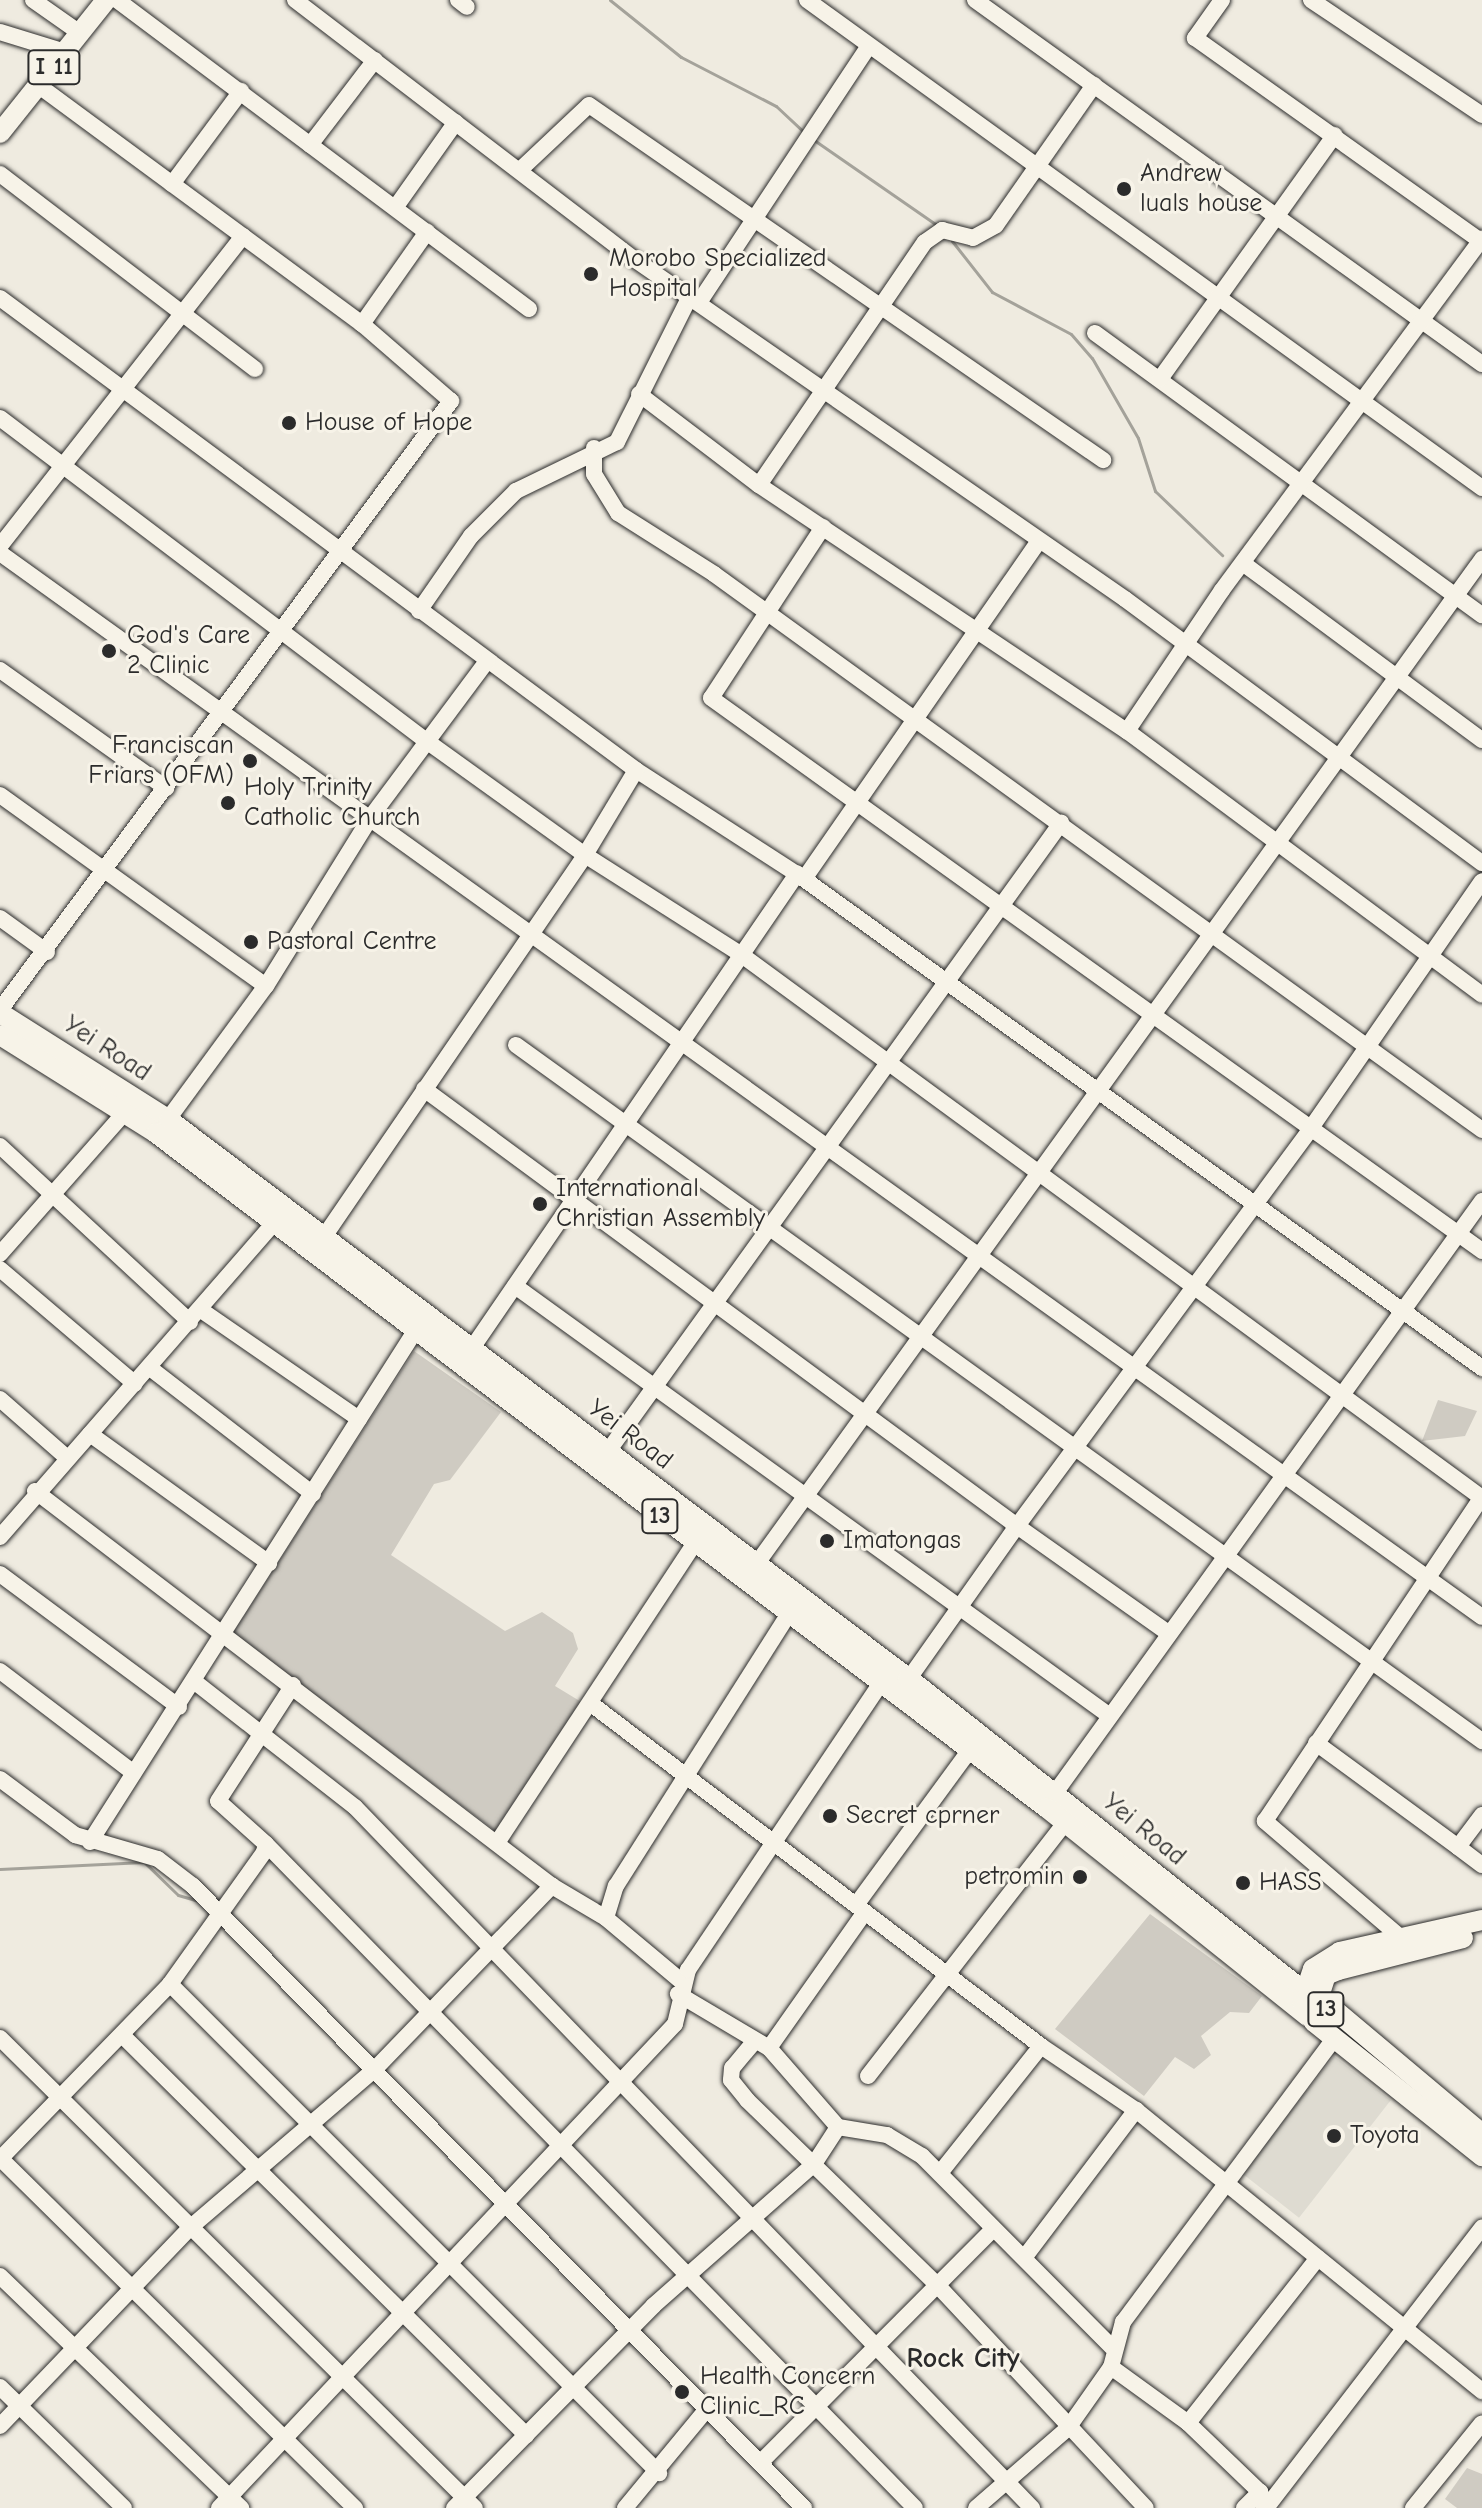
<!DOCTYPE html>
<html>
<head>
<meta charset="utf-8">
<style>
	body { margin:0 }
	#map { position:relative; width:1482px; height:2508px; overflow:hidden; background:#efebe0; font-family:"Comic Neue",sans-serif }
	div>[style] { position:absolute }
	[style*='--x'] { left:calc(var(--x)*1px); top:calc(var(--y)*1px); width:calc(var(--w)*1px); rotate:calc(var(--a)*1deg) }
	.built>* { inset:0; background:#dedbd1; transform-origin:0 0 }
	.green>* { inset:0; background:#cfcbc2 }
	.stream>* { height:3px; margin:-1.5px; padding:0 1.5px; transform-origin:1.5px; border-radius:1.5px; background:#a4a29a }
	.roads { filter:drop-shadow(0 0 2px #2b2b2b) drop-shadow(0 0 2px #2b2b2b) }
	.minor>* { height:16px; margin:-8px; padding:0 8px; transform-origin:8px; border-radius:8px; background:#f7f3e8 }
	.major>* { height:20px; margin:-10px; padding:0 10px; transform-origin:10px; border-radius:10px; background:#f7f3e8 }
	.dots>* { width:22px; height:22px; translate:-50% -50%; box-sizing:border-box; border:4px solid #f7f3e8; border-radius:50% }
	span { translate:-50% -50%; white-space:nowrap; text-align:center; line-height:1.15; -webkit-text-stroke:6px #f7f3e8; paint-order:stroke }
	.shield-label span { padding:2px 6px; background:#f7f3e8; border:2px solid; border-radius:6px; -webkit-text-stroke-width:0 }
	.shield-label { font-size:24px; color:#2b2b2b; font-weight:700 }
	.poi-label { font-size:26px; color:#2b2b2b }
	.left { translate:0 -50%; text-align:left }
	.right { translate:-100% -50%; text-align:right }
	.street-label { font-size:26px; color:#2b2b2b }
	.neighbourhood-label { font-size:28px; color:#2b2b2b; font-weight:700 }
</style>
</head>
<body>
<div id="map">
	<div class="built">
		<div style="left:1334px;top:2056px;width:72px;height:149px;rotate:38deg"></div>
	</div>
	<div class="green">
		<div style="clip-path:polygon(414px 1351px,501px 1412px,450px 1480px,434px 1484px,391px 1555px,505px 1631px,542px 1612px,573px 1633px,578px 1649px,555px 1686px,583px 1703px,498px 1833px,233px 1633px)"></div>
		<div style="clip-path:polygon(1438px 1400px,1477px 1411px,1465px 1436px,1422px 1441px)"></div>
		<div style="clip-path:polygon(1150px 1914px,1262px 1996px,1249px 2013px,1230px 2012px,1201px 2036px,1211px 2055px,1194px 2069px,1175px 2057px,1144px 2096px,1055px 2029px)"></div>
		<div style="clip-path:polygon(1467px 2468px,1482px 2474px,1482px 2508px,1457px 2508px,1445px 2499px)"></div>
	</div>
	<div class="stream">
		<div style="--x:610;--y:0;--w:91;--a:38.8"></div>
		<div style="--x:681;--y:57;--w:107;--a:27.3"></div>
		<div style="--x:776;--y:106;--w:40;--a:43"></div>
		<div style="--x:814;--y:140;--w:151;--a:34.7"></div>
		<div style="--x:952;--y:241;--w:65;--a:51.9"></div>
		<div style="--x:992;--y:292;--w:89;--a:28"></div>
		<div style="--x:1071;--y:334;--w:32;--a:49"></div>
		<div style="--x:1092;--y:358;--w:92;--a:60.1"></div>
		<div style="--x:1138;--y:438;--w:56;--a:72.2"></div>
		<div style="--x:1155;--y:491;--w:93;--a:43.7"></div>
		<div style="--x:0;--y:1869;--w:144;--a:-2.8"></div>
		<div style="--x:144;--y:1862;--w:47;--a:44.1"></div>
		<div style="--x:178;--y:1895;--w:19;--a:16"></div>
	</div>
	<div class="roads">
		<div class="minor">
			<div style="--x:33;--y:0;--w:57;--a:35.1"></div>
			<div style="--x:117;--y:0;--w:515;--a:36.87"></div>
			<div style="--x:295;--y:0;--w:427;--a:37.4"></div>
			<div style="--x:634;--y:259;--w:597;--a:34.7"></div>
			<div style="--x:1125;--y:599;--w:444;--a:36.5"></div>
			<div style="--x:458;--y:0;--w:11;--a:38"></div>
			<div style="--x:807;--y:0;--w:833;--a:35.87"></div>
			<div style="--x:975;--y:0;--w:624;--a:35.68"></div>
			<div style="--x:1222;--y:0;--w:47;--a:125.4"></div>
			<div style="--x:1195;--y:38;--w:352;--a:35.4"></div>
			<div style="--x:1311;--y:0;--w:206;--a:33.9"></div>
			<div style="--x:0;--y:32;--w:68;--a:17.1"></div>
			<div style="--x:310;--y:145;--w:107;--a:-52.6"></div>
			<div style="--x:521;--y:169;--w:93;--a:-43.3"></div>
			<div style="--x:589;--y:105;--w:625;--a:34.63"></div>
			<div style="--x:0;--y:174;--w:321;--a:37.4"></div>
			<div style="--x:172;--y:184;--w:116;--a:-53.4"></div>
			<div style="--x:395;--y:208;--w:105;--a:-54.7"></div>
			<div style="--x:0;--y:298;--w:792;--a:36.58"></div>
			<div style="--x:636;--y:770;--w:192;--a:32.9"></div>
			<div style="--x:797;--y:874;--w:845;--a:35.8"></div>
			<div style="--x:700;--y:301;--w:306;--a:-56.5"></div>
			<div style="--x:362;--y:324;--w:113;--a:-54.8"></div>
			<div style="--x:1095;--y:333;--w:479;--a:36.1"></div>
			<div style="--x:1160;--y:379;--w:300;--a:-54.4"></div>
			<div style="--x:639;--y:394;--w:151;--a:37.2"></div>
			<div style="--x:759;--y:485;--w:443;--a:33.8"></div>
			<div style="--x:1127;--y:731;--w:442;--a:36.6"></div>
			<div style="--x:0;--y:418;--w:533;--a:37.15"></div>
			<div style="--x:425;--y:740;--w:197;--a:35.7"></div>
			<div style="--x:585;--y:855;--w:183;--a:32.5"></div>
			<div style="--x:739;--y:953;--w:921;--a:36.26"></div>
			<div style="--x:594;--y:448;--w:26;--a:90"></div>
			<div style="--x:594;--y:474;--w:46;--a:58.4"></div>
			<div style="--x:618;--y:513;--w:114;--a:32.4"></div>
			<div style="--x:714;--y:574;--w:948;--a:35.9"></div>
			<div style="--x:759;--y:485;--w:294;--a:-55.7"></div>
			<div style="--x:925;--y:242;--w:21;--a:-35"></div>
			<div style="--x:942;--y:230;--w:32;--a:14"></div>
			<div style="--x:973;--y:238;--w:26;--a:-29"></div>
			<div style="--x:996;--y:225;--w:171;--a:-55"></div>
			<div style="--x:823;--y:527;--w:204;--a:123.2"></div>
			<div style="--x:711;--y:698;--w:949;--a:35.65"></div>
			<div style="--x:0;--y:546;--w:394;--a:-51.9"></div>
			<div style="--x:0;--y:553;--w:1824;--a:35.68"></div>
			<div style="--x:1244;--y:564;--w:296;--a:36.5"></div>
			<div style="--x:419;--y:611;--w:91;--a:-55.3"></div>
			<div style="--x:471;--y:536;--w:64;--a:-45"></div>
			<div style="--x:516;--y:491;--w:112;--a:-25.9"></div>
			<div style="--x:617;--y:442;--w:161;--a:-63.4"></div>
			<div style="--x:0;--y:670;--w:204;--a:35.4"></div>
			<div style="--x:1127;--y:731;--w:170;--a:-56"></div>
			<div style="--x:1222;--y:590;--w:437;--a:-53.5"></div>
			<div style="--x:0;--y:795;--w:327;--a:35.7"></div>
			<div style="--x:804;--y:879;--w:412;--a:-55.2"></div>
			<div style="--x:0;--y:918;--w:58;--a:35.9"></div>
			<div style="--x:0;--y:1010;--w:758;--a:-53.48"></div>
			<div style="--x:451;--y:401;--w:118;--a:-139.1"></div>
			<div style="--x:362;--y:324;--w:401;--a:-143.6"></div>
			<div style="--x:516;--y:1045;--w:1191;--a:35.77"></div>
			<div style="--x:424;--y:1089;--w:737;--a:36.39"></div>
			<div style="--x:1017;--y:1526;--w:495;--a:-53.5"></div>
			<div style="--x:1311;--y:1128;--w:300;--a:-55.3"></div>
			<div style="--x:163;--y:1126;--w:174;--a:-53.7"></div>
			<div style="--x:266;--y:986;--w:198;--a:-58.2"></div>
			<div style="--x:370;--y:818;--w:196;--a:-53.3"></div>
			<div style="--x:0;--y:1146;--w:259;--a:42.8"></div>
			<div style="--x:317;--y:1247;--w:475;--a:-55.6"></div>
			<div style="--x:585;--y:855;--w:99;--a:-59"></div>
			<div style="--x:0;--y:1254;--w:189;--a:-48.6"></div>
			<div style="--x:0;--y:1269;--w:177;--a:40.4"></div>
			<div style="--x:515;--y:1286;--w:734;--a:35.86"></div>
			<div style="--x:201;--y:1310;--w:192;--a:34.6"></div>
			<div style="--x:466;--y:1357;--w:586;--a:-55.58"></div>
			<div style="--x:150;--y:1368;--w:206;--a:37.7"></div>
			<div style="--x:0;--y:1399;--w:86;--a:41.2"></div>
			<div style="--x:90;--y:1434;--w:221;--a:35.8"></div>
			<div style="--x:601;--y:1461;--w:787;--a:-54.21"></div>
			<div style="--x:35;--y:1491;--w:651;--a:37.38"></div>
			<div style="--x:552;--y:1886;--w:63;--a:30.7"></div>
			<div style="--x:0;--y:1537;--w:417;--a:-48.9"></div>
			<div style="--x:750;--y:1573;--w:1251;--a:-54.17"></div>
			<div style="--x:0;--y:1574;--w:223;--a:36.6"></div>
			<div style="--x:0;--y:1671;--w:168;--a:37.3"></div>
			<div style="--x:195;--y:1682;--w:203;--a:38"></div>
			<div style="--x:355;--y:1807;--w:975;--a:46"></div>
			<div style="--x:903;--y:1687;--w:197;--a:-54.7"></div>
			<div style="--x:1017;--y:1526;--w:185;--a:35.3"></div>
			<div style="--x:590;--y:1703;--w:567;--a:37.25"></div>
			<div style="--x:1041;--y:2046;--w:115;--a:34"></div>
			<div style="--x:1136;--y:2110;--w:446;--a:39.1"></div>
			<div style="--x:1316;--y:1743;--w:176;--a:36.2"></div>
			<div style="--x:0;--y:1779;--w:94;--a:36.7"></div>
			<div style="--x:75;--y:1835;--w:86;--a:16.1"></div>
			<div style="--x:158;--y:1859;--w:44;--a:37.6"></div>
			<div style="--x:193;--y:1886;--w:872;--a:45.51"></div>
			<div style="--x:1055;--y:1793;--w:730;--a:-54.2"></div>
			<div style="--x:1482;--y:1815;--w:40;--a:127"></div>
			<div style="--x:1458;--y:1847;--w:30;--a:37"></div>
			<div style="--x:90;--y:1842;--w:606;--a:-57.54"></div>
			<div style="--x:497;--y:1843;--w:359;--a:-56.6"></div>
			<div style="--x:266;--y:1844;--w:928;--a:45.65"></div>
			<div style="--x:856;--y:1905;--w:192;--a:-53.7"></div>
			<div style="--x:1399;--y:1936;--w:177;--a:-139.4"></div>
			<div style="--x:1265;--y:1821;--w:390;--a:-56.2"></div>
			<div style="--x:681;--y:1981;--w:98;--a:-140"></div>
			<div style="--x:606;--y:1918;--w:34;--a:-73"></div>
			<div style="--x:616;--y:1886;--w:321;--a:-57.6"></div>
			<div style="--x:170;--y:1984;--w:692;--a:45"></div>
			<div style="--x:122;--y:2035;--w:569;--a:44.71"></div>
			<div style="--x:0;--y:2038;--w:668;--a:44.7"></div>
			<div style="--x:754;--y:2042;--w:34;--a:130"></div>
			<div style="--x:732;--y:2068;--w:12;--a:95"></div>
			<div style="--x:731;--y:2080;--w:26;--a:51"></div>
			<div style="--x:747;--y:2100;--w:269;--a:44.2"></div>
			<div style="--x:940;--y:2288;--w:301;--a:46.9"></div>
			<div style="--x:769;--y:2048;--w:166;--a:-54.8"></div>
			<div style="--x:868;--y:2076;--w:322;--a:-52.1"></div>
			<div style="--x:838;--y:2127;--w:50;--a:9.3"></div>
			<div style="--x:887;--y:2135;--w:41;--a:31"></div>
			<div style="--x:922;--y:2156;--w:269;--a:45.2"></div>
			<div style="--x:0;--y:2158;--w:499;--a:44.6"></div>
			<div style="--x:0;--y:2159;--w:244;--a:-45.8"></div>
			<div style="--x:170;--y:1984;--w:162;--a:-54.5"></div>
			<div style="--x:264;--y:1852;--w:8;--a:-76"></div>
			<div style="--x:266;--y:1844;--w:64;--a:-138.1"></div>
			<div style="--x:218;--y:1801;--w:138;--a:-57.1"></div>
			<div style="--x:940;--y:2173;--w:162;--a:-51.5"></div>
			<div style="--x:1024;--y:2258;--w:186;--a:-52.9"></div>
			<div style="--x:0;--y:2276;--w:335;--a:43.9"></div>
			<div style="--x:1111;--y:2367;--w:95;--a:36"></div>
			<div style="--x:1188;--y:2423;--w:100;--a:43.8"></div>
			<div style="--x:1260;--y:2492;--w:16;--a:76"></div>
			<div style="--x:0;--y:2387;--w:173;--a:44.3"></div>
			<div style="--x:1188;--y:2423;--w:210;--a:-51.8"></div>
			<div style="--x:0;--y:2426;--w:277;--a:-46.2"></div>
			<div style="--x:192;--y:2226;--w:241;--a:-40.6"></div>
			<div style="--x:375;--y:2069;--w:255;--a:-46"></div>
			<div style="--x:760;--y:2463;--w:330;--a:-45.1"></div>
			<div style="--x:219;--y:2508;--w:665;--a:-46.71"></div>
			<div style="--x:675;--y:2024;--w:56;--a:-76.5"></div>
			<div style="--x:688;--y:1970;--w:346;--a:-56.1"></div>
			<div style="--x:454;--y:2508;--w:284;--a:-45.4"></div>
			<div style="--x:653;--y:2306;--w:215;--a:-41.4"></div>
			<div style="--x:814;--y:2164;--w:44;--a:-57"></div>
			<div style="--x:838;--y:2127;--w:105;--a:-131.1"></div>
			<div style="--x:769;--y:2048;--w:106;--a:-149.3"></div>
			<div style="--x:625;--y:2508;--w:129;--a:-50.4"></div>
			<div style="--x:976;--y:2508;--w:122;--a:-41"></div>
			<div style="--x:1068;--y:2428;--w:75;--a:-54.8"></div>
			<div style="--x:1111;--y:2367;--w:47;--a:-75.1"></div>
			<div style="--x:1123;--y:2322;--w:353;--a:-53.3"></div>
			<div style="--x:1244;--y:2508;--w:23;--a:-45"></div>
			<div style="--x:1266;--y:2508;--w:354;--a:-52.4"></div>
			<div style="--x:1413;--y:2508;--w:109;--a:-50.9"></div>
		</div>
		<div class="major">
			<div style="--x:0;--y:133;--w:170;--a:-51.4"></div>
			<div style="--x:0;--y:1013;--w:200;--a:32.3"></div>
			<div style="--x:169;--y:1120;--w:926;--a:37.06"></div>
			<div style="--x:908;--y:1678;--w:533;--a:38.37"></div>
			<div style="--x:0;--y:1035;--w:184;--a:32.1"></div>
			<div style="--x:156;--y:1133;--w:1118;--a:37.15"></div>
			<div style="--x:1047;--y:1808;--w:334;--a:38.6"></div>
			<div style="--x:1482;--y:1920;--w:146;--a:167.3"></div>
			<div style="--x:1340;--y:1952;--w:32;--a:148"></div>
			<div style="--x:1313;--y:1969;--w:34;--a:109"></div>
			<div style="--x:1302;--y:2001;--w:24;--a:60"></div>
			<div style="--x:1314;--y:2022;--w:215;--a:38.6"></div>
			<div style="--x:1463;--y:1938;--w:129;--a:165.6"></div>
			<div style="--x:1338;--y:1970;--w:13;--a:157"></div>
			<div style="--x:1326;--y:1975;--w:23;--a:108"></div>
			<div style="--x:1319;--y:1997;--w:213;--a:40"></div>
		</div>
	</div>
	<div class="dots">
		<div style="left:1124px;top:189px;background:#2b2b2b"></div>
		<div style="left:591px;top:274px;background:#2b2b2b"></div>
		<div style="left:289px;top:423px;background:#2b2b2b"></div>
		<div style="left:109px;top:651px;background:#2b2b2b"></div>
		<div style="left:250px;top:761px;background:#2b2b2b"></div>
		<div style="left:228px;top:803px;background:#2b2b2b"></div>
		<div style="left:251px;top:942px;background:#2b2b2b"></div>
		<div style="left:540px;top:1204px;background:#2b2b2b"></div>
		<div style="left:827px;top:1541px;background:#2b2b2b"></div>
		<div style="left:830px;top:1816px;background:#2b2b2b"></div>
		<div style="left:1080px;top:1877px;background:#2b2b2b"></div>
		<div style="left:1243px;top:1883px;background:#2b2b2b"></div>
		<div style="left:1334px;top:2136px;background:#2b2b2b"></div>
		<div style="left:682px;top:2392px;background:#2b2b2b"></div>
	</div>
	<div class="shield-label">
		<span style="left:54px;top:67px">I 11</span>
		<span style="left:660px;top:1516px">13</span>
		<span style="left:1326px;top:2009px">13</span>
	</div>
	<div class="poi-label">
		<span class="left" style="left:1140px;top:189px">Andrew<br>luals house</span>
		<span class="left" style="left:609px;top:274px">Morobo Specialized<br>Hospital</span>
		<span class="left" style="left:305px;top:423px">House of Hope</span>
		<span class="left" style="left:127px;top:651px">God's Care<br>2 Clinic</span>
		<span class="right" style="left:234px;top:761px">Franciscan<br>Friars (OFM)</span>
		<span class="left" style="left:244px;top:803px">Holy Trinity<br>Catholic Church</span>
		<span class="left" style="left:267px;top:942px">Pastoral Centre</span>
		<span class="left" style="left:556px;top:1204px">International<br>Christian Assembly</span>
		<span class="left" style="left:843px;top:1541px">Imatongas</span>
		<span class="left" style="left:846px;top:1816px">Secret cprner</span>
		<span class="right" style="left:1064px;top:1877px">petromin</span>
		<span class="left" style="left:1259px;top:1883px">HASS</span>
		<span class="left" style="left:1350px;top:2136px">Toyota</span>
		<span class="left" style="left:700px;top:2392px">Health Concern<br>Clinic_RC</span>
	</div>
	<div class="street-label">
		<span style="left:107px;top:1049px;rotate:33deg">Yei Road</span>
		<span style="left:630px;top:1435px;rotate:37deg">Yei Road</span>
		<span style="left:1144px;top:1830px;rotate:39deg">Yei Road</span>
	</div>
	<div class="neighbourhood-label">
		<span style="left:963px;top:2358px">Rock City</span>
	</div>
</div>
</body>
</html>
